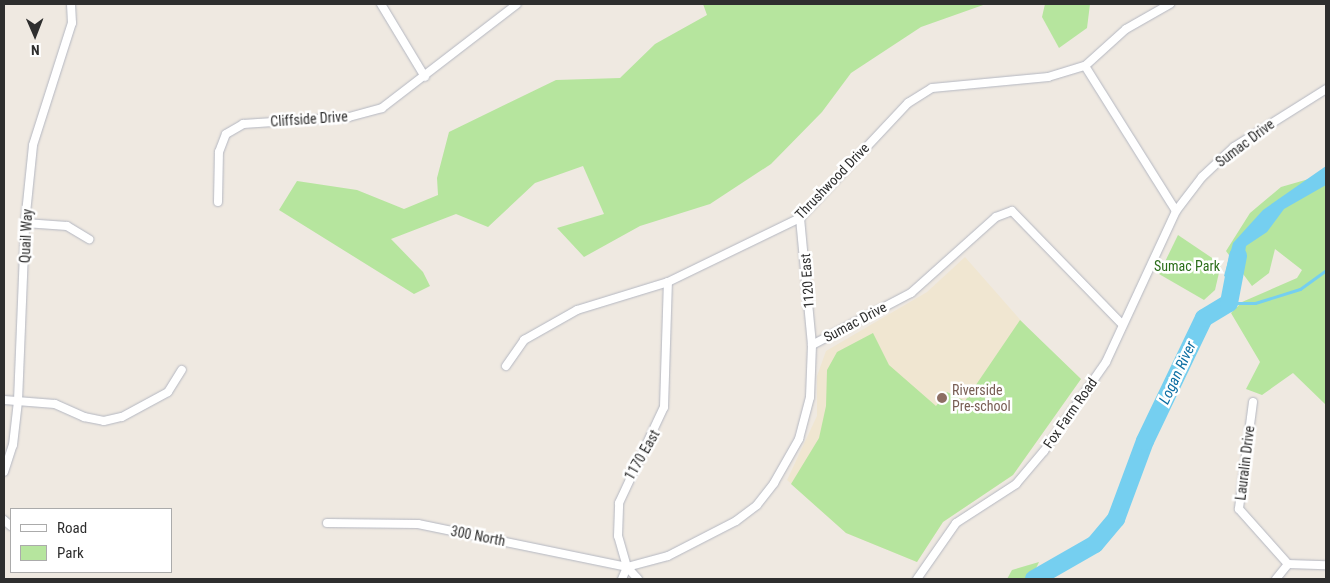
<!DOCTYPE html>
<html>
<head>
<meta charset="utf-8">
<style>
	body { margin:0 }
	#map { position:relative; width:1330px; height:583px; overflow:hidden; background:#efe9e1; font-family:"Roboto Condensed",sans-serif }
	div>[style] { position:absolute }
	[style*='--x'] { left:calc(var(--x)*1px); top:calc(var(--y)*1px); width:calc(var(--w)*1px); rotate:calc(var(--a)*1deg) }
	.education>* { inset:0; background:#f0e6d1 }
	.green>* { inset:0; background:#b6e59e }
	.water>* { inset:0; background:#75cff0 }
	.stream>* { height:3px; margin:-1.5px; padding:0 1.5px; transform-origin:1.5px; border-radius:1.5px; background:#75cff0 }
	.river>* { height:18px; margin:-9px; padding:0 9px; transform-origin:9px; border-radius:9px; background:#75cff0 }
	.roads { filter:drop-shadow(0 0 1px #b4b7c1) drop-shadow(0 0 1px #b4b7c1) }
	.street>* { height:8px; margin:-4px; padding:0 4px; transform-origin:4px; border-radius:4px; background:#fff }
	.dots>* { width:14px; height:14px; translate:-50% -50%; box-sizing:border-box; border:2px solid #fff; border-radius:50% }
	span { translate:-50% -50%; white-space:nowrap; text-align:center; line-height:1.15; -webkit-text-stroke:5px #fff; paint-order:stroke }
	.street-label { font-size:14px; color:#2e2e2e }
	.park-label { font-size:14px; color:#2c6e1b }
	.education-label { font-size:14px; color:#785e54 }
	.left { translate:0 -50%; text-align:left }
	.water-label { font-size:15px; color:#0d6fa3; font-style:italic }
	.frame { position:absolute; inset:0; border:5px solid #2e2e2e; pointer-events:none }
	.legend { position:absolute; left:10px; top:508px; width:162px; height:65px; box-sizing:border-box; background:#fff; border:1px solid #ababab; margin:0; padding:6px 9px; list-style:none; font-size:15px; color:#2e2e2e }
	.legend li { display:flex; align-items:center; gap:10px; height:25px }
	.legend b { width:25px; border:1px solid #ababab }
	.north { position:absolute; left:10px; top:10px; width:50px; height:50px; -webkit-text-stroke:4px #fff; paint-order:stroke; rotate:179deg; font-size:14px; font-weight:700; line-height:20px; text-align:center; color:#2e2e2e }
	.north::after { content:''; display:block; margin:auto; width:18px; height:22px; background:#2e2e2e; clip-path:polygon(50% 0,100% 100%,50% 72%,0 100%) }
</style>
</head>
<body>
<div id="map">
	<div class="education">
		<div style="clip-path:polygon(965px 257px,1030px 331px,1081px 379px,1013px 475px,943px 522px,917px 562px,846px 533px,787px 480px,817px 416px,817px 376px,826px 351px,927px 292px)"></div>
	</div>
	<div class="green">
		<div style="clip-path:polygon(703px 4px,986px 4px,921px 27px,851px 73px,822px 112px,771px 164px,710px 204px,640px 226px,584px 257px,557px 228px,604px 214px,583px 166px,535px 183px,488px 227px,456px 214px,391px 239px,423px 272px,430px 286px,414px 294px,279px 210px,297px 181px,357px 190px,404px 209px,438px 195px,437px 178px,449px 132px,556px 80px,620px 78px,655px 44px,707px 15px)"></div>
		<div style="clip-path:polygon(1045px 4px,1090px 4px,1087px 28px,1059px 48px,1042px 17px)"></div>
		<div style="clip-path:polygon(1326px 174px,1326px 405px,1293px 373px,1262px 395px,1246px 389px,1260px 362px,1231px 313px,1242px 302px,1297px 278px,1302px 270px,1275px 249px,1269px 273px,1252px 286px,1226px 251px,1250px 213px,1281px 187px)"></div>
		<div style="clip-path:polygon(1178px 235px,1221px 264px,1215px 290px,1204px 300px,1159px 274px)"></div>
		<div style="clip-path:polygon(1020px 320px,1081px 379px,1013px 475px,943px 522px,917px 562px,846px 533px,791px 484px,819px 438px,826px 406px,827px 370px,837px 352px,873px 333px,889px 365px,936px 406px,947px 392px,965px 401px)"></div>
		<div style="clip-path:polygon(1039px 562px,1031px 579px,1007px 579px,1012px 570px)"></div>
	</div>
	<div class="water">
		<div style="clip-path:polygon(1326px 166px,1326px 185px,1284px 209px,1267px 232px,1246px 246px,1240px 285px,1224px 276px,1233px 243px,1263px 210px)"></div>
	</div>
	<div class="stream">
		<div style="--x:1229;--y:303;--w:26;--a:0"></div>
		<div style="--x:1255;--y:303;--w:47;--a:-17.3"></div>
		<div style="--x:1300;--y:289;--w:32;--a:-36"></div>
	</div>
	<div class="river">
		<div style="--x:1034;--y:579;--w:70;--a:-29.8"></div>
		<div style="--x:1095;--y:544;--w:33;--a:-50"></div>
		<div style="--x:1116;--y:519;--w:83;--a:-69.6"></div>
		<div style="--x:1145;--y:441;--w:136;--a:-64.4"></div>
		<div style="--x:1204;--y:318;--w:29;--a:-31"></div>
		<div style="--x:1229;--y:303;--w:48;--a:-79.2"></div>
	</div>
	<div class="roads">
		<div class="street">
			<div style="--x:381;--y:4;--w:85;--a:58.9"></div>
			<div style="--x:1085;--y:66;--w:171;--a:57.9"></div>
			<div style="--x:218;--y:202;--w:50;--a:-88.9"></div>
			<div style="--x:219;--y:152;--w:19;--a:-69"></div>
			<div style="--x:226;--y:134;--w:20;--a:-30"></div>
			<div style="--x:243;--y:124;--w:106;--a:-3.8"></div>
			<div style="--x:349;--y:117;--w:34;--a:-15"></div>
			<div style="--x:382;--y:108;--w:170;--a:-37.6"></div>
			<div style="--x:25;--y:223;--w:42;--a:4.1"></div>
			<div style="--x:67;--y:226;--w:26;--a:31"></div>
			<div style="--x:812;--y:345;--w:112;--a:-27.7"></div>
			<div style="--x:911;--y:293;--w:114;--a:-41.8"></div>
			<div style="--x:996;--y:217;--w:17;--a:-21"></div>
			<div style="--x:1012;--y:211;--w:158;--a:45.8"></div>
			<div style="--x:506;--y:366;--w:32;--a:-55"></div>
			<div style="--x:524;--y:340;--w:61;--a:-29.5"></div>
			<div style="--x:577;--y:310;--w:95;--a:-17.1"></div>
			<div style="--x:668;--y:282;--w:147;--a:-25.9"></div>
			<div style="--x:800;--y:218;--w:158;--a:-46.8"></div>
			<div style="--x:908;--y:103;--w:28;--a:-32"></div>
			<div style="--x:932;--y:88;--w:117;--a:-5.4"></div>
			<div style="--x:1048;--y:77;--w:39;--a:-17"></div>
			<div style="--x:1085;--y:66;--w:55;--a:-42.1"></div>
			<div style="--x:1126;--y:29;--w:51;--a:-29.6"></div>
			<div style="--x:4;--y:400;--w:51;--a:4.5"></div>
			<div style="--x:55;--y:404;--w:32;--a:24"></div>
			<div style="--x:84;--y:417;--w:20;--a:11"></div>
			<div style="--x:104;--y:421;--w:18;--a:-13"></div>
			<div style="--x:122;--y:417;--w:52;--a:-28.5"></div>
			<div style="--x:168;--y:392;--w:26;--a:-58"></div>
			<div style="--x:1253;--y:402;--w:108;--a:97.5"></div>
			<div style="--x:1239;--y:509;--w:74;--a:48.3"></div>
			<div style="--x:1288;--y:564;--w:38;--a:2"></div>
			<div style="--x:4;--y:472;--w:28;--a:-72"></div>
			<div style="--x:13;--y:445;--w:44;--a:-83.5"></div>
			<div style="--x:18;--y:401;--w:178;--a:-87.7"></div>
			<div style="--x:25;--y:223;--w:78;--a:-84.1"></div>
			<div style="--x:33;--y:145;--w:128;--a:-72.3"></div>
			<div style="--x:72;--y:23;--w:19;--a:-93"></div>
			<div style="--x:4;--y:520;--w:9;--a:41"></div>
			<div style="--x:327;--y:523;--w:91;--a:0.6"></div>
			<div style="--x:418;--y:524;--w:213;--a:11.6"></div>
			<div style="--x:627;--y:567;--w:42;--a:-15"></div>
			<div style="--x:668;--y:556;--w:76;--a:-27.2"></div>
			<div style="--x:736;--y:521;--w:26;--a:-37"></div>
			<div style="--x:757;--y:505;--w:28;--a:-52"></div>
			<div style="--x:774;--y:483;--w:51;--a:-60.4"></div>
			<div style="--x:799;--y:439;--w:43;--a:-75.3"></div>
			<div style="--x:810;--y:397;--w:52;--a:-87.8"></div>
			<div style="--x:812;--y:345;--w:128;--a:-95.4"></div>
			<div style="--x:622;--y:579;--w:13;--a:-67"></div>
			<div style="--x:638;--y:579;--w:16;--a:-133"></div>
			<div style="--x:627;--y:567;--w:32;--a:-106"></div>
			<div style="--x:618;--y:536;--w:33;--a:-88"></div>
			<div style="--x:619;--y:503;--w:106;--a:-64.9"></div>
			<div style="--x:664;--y:407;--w:125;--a:-88.2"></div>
			<div style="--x:917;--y:579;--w:68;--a:-55.1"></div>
			<div style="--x:956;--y:523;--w:72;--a:-33"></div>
			<div style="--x:1016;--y:484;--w:43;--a:-49.7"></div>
			<div style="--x:1044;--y:451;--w:108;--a:-55.1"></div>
			<div style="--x:1106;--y:362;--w:166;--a:-65.1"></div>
			<div style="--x:1176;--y:211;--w:43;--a:-52.6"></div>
			<div style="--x:1202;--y:177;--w:44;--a:-43.2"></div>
			<div style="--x:1234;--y:147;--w:109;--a:-32.2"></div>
			<div style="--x:1276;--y:579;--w:19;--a:-51"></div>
		</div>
	</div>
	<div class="dots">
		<div style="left:942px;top:398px;background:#8d6e63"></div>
	</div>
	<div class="street-label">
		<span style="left:309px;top:119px;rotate:-4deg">Cliffside Drive</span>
		<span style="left:1245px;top:143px;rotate:-37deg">Sumac Drive</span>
		<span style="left:832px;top:181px;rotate:-46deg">Thrushwood Drive</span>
		<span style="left:26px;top:236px;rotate:-87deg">Quail Way</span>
		<span style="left:807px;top:281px;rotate:-94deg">1120 East</span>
		<span style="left:855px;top:322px;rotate:-28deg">Sumac Drive</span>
		<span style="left:1070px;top:413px;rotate:-55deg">Fox Farm Road</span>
		<span style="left:642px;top:455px;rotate:-60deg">1170 East</span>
		<span style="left:1245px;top:463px;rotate:-83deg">Lauralin Drive</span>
		<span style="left:478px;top:536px;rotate:11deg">300 North</span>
	</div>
	<div class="park-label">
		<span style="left:1187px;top:266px">Sumac Park</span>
	</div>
	<div class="education-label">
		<span class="left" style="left:952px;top:398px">Riverside<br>Pre-school</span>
	</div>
	<div class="water-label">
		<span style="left:1178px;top:373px;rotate:-65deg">Logan River</span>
	</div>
	<div class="frame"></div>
	<ul class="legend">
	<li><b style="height:6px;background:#fff"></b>Road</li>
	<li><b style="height:14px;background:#b6e59e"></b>Park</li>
	</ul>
	<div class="north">N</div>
</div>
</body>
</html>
